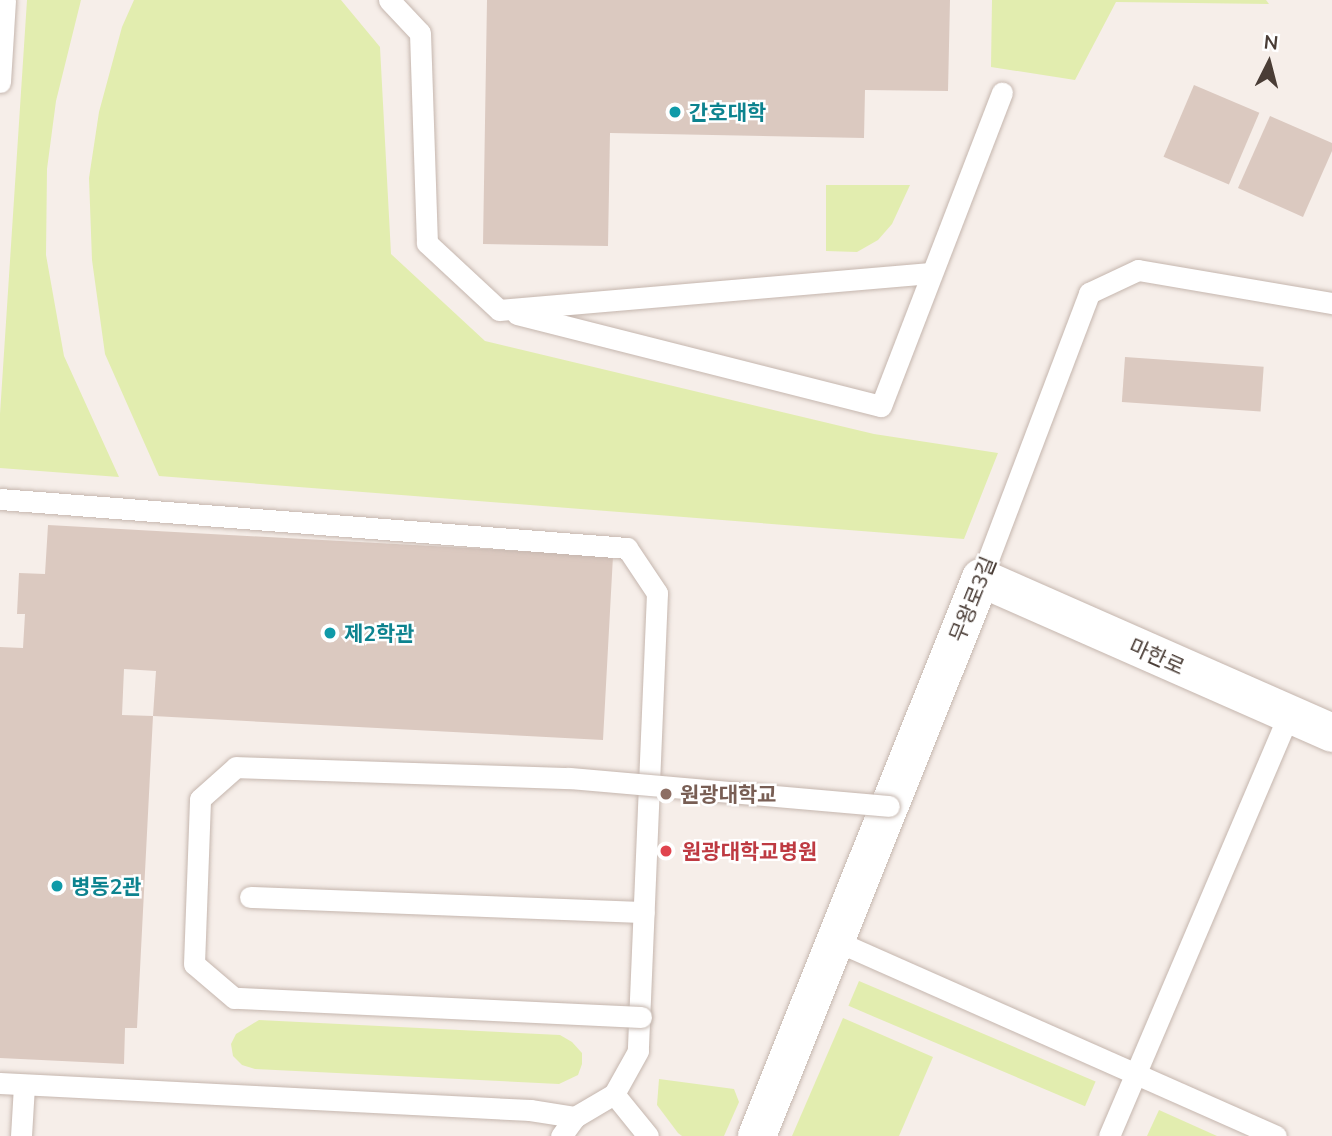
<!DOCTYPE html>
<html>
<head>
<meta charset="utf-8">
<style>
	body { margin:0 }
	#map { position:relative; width:1332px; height:1136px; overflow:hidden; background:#f6eee9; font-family:Mulish,"Noto Sans KR",sans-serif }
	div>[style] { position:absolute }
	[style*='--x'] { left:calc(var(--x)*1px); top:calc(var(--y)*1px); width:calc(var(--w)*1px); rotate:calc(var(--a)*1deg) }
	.green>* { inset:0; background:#e2edaf; transform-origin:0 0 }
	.building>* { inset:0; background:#dbc9c0; transform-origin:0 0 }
	.roads { filter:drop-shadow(0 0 2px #c5b6ae) drop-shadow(0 0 2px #c5b6ae) }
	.service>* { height:21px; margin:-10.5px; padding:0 10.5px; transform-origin:10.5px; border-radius:10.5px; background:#fff }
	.minor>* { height:38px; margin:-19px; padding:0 19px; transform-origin:19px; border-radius:19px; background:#fff }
	.bridges { filter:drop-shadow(0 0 2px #c5b6ae) drop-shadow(0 0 2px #c5b6ae) }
	.service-bridge>* { height:21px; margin:-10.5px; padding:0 10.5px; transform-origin:10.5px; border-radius:10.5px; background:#fff }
	.dots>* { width:19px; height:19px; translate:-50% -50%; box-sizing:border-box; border:4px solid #fff; border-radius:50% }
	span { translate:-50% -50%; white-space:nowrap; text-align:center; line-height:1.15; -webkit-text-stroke:5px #fff; paint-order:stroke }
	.culture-label { font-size:21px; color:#0d838f; font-weight:700 }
	.left { translate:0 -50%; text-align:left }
	.street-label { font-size:21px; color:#4a3d36 }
	.education-label { font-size:21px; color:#785e54; font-weight:700 }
	.health-label { font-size:21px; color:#be3a42; font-weight:700 }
	.north { position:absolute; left:1234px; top:28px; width:70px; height:70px; -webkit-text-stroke:5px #fff; paint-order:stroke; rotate:6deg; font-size:19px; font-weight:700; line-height:28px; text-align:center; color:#4a3d36 }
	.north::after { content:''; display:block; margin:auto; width:24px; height:32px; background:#4a3d36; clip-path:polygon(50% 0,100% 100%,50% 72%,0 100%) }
</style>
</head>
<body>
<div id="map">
	<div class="green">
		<div style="clip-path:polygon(27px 0,81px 0,56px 101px,47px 169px,46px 255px,64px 356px,119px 477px,0 468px,0 414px)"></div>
		<div style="clip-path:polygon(134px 0,341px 0,380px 47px,391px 254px,485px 341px,874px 434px,998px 453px,964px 539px,159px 476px,105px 354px,92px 260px,89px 178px,99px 112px,122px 27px)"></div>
		<div style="clip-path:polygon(992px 0,1266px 0,1269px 4px,1116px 2px,1075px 80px,991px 67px)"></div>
		<div style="clip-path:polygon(826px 185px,910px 185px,892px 224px,878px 240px,857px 252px,826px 251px)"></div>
		<div style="left:859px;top:981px;width:257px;height:27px;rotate:23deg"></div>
		<div style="clip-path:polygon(843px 1018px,933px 1057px,899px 1136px,792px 1136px)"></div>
		<div style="clip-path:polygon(259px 1020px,560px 1035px,572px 1042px,582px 1053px,582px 1064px,578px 1075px,559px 1084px,255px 1069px,242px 1065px,233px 1056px,231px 1044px,236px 1034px)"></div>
		<div style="clip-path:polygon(659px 1079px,734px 1089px,739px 1102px,724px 1136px,682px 1136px,678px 1133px,657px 1105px)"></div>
		<div style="clip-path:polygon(1159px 1110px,1217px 1136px,1147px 1136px)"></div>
	</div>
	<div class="building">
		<div style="clip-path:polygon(487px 0,950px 0,948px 91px,865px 90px,864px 138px,610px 133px,608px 246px,483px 244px)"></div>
		<div style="left:1194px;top:85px;width:71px;height:78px;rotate:23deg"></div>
		<div style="clip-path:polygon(1270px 116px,1332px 143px,1332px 151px,1303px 217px,1238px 188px)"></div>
		<div style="left:1125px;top:357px;width:139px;height:45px;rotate:4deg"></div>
		<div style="clip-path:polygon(48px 525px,613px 556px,603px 740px,153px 716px,156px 671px,124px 669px,122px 715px,153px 716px,137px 1028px,125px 1028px,124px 1064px,0 1058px,0 647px,23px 648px,25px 614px,17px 614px,19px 573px,45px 574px)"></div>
	</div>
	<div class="roads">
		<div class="service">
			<div style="--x:389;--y:0;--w:45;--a:46.8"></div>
			<div style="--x:420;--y:33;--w:210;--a:88.1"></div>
			<div style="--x:427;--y:243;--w:98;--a:42.9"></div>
			<div style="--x:499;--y:310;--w:433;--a:-4.9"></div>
			<div style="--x:0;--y:82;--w:82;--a:-86.5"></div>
			<div style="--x:517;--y:314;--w:375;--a:14.2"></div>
			<div style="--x:881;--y:406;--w:336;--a:-68.9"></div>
			<div style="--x:0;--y:499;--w:629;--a:4.47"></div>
			<div style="--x:627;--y:548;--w:54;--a:56.3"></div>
			<div style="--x:657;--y:593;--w:458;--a:92.4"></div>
			<div style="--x:638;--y:1051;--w:49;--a:119.2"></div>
			<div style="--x:614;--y:1094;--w:45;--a:149.5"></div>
			<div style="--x:575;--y:1117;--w:24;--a:126"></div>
			<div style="--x:981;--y:578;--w:305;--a:-69.2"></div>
			<div style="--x:1089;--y:293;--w:54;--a:-25.1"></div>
			<div style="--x:1138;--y:270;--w:197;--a:9.7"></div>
			<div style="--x:250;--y:897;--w:394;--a:2.2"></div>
			<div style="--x:836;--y:941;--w:481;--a:23.9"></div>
			<div style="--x:0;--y:1083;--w:531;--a:2.92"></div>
			<div style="--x:530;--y:1110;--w:46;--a:8.8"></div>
			<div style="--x:614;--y:1094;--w:54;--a:51"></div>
			<div style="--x:21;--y:1136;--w:51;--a:-86.6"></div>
			<div style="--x:1109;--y:1136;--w:459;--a:-66.9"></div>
		</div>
		<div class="minor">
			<div style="--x:757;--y:1136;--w:601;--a:-68.13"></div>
			<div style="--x:981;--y:578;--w:384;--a:23.8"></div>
		</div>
	</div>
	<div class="bridges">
		<div class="service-bridge">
			<div style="--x:641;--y:1017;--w:407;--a:-177.3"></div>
			<div style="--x:234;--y:998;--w:52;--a:-139.6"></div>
			<div style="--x:194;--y:964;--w:165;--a:-87.9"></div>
			<div style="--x:200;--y:799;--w:48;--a:-41.6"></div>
			<div style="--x:236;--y:767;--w:333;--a:1.9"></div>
			<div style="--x:569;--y:778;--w:321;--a:5"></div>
		</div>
	</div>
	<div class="dots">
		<div style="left:675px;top:112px;background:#0f9aa8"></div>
		<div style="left:330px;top:633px;background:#0f9aa8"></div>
		<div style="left:666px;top:794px;background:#8d6e63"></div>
		<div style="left:666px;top:851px;background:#e0444e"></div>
		<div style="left:57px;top:886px;background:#0f9aa8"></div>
	</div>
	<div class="culture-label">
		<span class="left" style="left:689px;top:112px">간호대학</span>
		<span class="left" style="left:344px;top:633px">제2학관</span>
		<span class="left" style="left:71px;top:886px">병동2관</span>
	</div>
	<div class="street-label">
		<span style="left:972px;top:599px;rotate:-68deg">무왕로3길</span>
		<span style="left:1157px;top:656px;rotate:24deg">마한로</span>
	</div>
	<div class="education-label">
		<span class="left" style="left:680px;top:794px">원광대학교</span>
	</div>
	<div class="health-label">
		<span class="left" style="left:682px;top:851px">원광대학교병원</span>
	</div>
	<div class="north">N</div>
</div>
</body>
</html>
